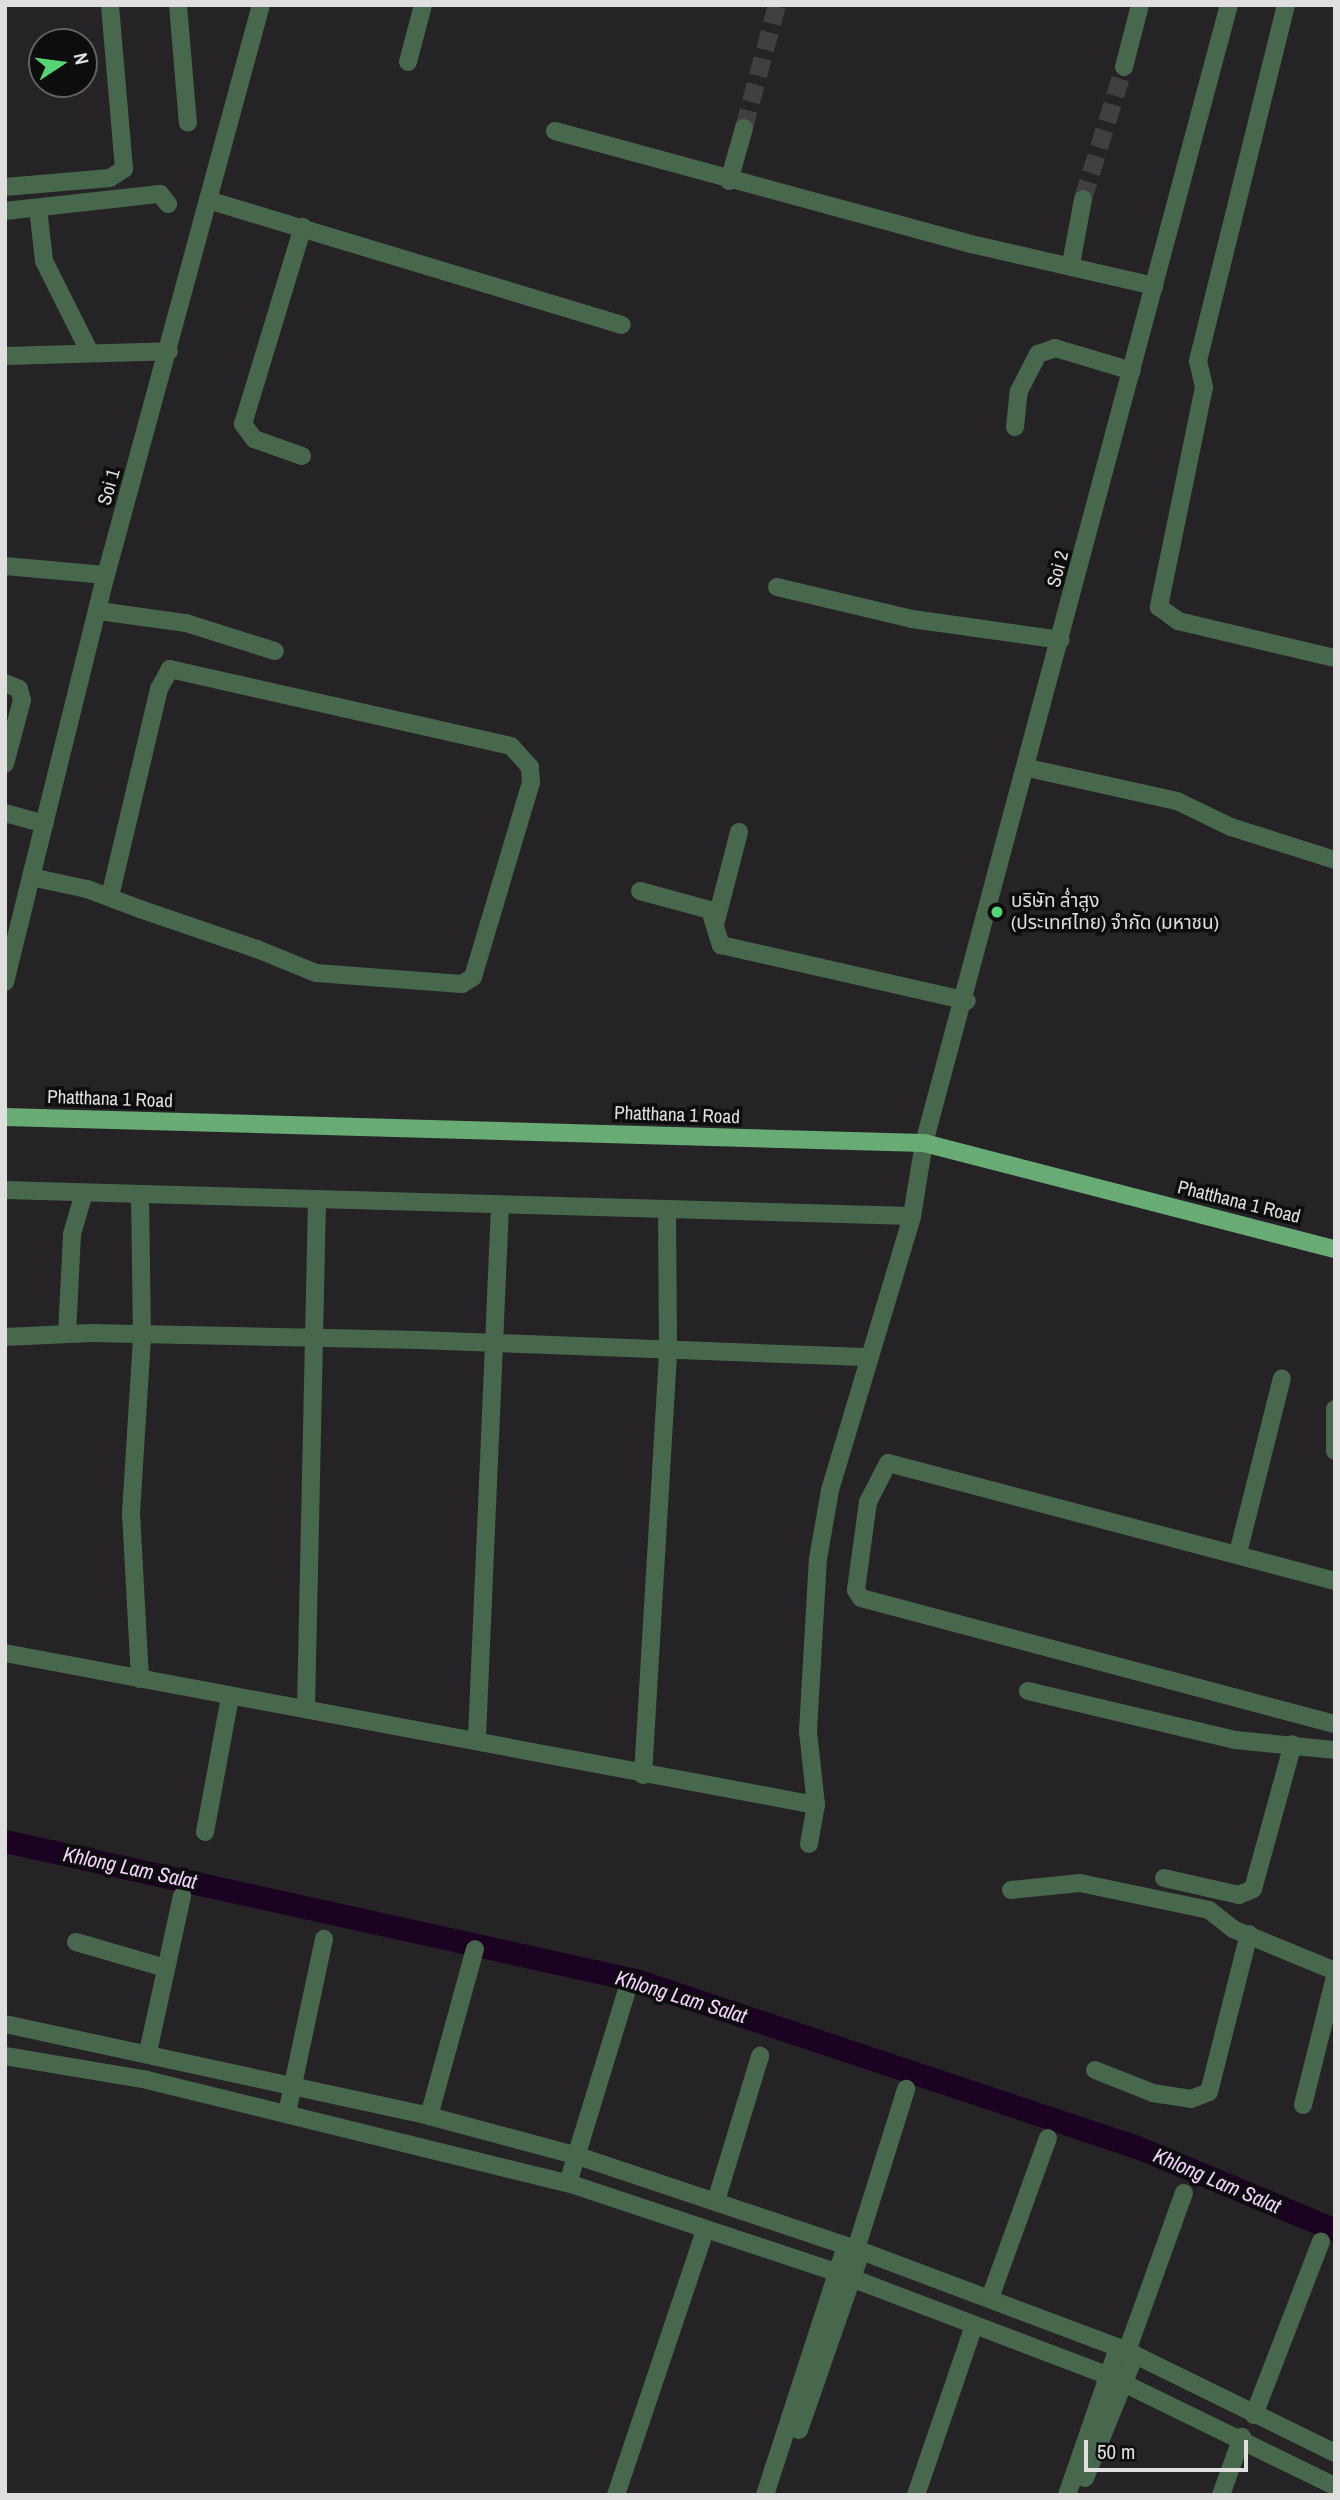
<!DOCTYPE html>
<html>
<head>
<meta charset="utf-8">
<style>
	body { margin:0 }
	#map { position:relative; width:1340px; height:2500px; overflow:hidden; background:#252325; font-family:"Archivo Narrow","Noto Sans Thai",sans-serif }
	div>[style] { position:absolute }
	[style*='--x'] { left:calc(var(--x)*1px); top:calc(var(--y)*1px); width:calc(var(--w)*1px); rotate:calc(var(--a)*1deg) }
	.canal>* { height:23px; margin:-11.5px; padding:0 11.5px; transform-origin:11.5px; border-radius:11.5px; background:#1b0122 }
	.minor-tunnel>* { height:18px; margin-top:-9px; transform-origin:0; background:repeating-linear-gradient(90deg,#413f41 0 18px,transparent 0 27px) }
	.minor>* { height:18px; margin:-9px; padding:0 9px; transform-origin:9px; border-radius:9px; background:#48684d }
	.major>* { height:18px; margin:-9px; padding:0 9px; transform-origin:9px; border-radius:9px; background:#68ab74 }
	.dots>* { width:19px; height:19px; translate:-50% -50%; box-sizing:border-box; border:4px solid #0e0d0e; border-radius:50% }
	span { translate:-50% -50%; white-space:nowrap; text-align:center; line-height:1.15; -webkit-text-stroke:7px #0e0d0e; paint-order:stroke }
	.street-label { font-size:19px; color:#e0dfe0 }
	.poi-label { font-size:19px; color:#e0dfe0 }
	.left { translate:0 -50%; text-align:left }
	.water-label { font-size:21px; color:#f2d3fb; font-style:italic }
	.frame { position:absolute; inset:0; border:7px solid #e0dfe0; pointer-events:none }
	.north { position:absolute; left:28px; top:28px; width:70px; height:70px; box-sizing:border-box; background:#0e0d0e; border:2px solid #626162; border-radius:50%; rotate:77deg; font-size:19px; font-weight:700; line-height:28px; text-align:center; color:#e0dfe0 }
	.north::after { content:''; display:block; margin:auto; width:24px; height:32px; background:#53d673; clip-path:polygon(50% 0,100% 100%,50% 72%,0 100%) }
	.scale { position:absolute; left:1084px; top:2440px; width:164px; height:32px; box-sizing:border-box; border:4px solid #e0dfe0; border-top:0; padding-left:9px; font-size:21px; line-height:24px; white-space:nowrap; color:#e0dfe0; -webkit-text-stroke:5px #0e0d0e; paint-order:stroke }
</style>
</head>
<body>
<div id="map">
	<div class="canal">
		<div style="--x:5;--y:1841;--w:645;--a:12.44"></div>
		<div style="--x:635;--y:1980;--w:529;--a:18.4"></div>
		<div style="--x:1137;--y:2147;--w:215;--a:22.7"></div>
	</div>
	<div class="minor-tunnel">
		<div style="--x:744;--y:128;--w:127;--a:-75"></div>
		<div style="--x:1083;--y:199;--w:138;--a:-72.7"></div>
	</div>
	<div class="minor">
		<div style="--x:178;--y:5;--w:118;--a:85.2"></div>
		<div style="--x:1286;--y:5;--w:367;--a:103.9"></div>
		<div style="--x:1198;--y:361;--w:27;--a:77"></div>
		<div style="--x:1204;--y:387;--w:225;--a:101.6"></div>
		<div style="--x:1159;--y:607;--w:24;--a:36"></div>
		<div style="--x:1178;--y:621;--w:161;--a:13.3"></div>
		<div style="--x:408;--y:62;--w:59;--a:-75.3"></div>
		<div style="--x:1124;--y:67;--w:64;--a:-75.5"></div>
		<div style="--x:555;--y:131;--w:431;--a:15.2"></div>
		<div style="--x:971;--y:244;--w:188;--a:12.9"></div>
		<div style="--x:729;--y:181;--w:55;--a:-74.2"></div>
		<div style="--x:5;--y:187;--w:105;--a:-4.9"></div>
		<div style="--x:110;--y:178;--w:17;--a:-33"></div>
		<div style="--x:124;--y:169;--w:165;--a:-94.9"></div>
		<div style="--x:208;--y:200;--w:432;--a:16.8"></div>
		<div style="--x:38;--y:208;--w:53;--a:83.5"></div>
		<div style="--x:44;--y:261;--w:98;--a:63.4"></div>
		<div style="--x:5;--y:211;--w:156;--a:-6.3"></div>
		<div style="--x:160;--y:194;--w:13;--a:51"></div>
		<div style="--x:1071;--y:264;--w:66;--a:-79.5"></div>
		<div style="--x:5;--y:356;--w:164;--a:-1.7"></div>
		<div style="--x:1015;--y:427;--w:36;--a:-84"></div>
		<div style="--x:1019;--y:391;--w:42;--a:-62.8"></div>
		<div style="--x:1038;--y:354;--w:18;--a:-19"></div>
		<div style="--x:1055;--y:348;--w:80;--a:16.6"></div>
		<div style="--x:302;--y:456;--w:51;--a:-160.5"></div>
		<div style="--x:254;--y:439;--w:19;--a:-126"></div>
		<div style="--x:243;--y:424;--w:206;--a:-73.1"></div>
		<div style="--x:5;--y:566;--w:101;--a:5.1"></div>
		<div style="--x:777;--y:587;--w:139;--a:13.3"></div>
		<div style="--x:912;--y:619;--w:150;--a:8"></div>
		<div style="--x:99;--y:611;--w:88;--a:7.9"></div>
		<div style="--x:186;--y:623;--w:93;--a:17.5"></div>
		<div style="--x:5;--y:683;--w:15;--a:23"></div>
		<div style="--x:19;--y:689;--w:11;--a:75"></div>
		<div style="--x:22;--y:700;--w:66;--a:104.9"></div>
		<div style="--x:1028;--y:768;--w:153;--a:12.5"></div>
		<div style="--x:1177;--y:801;--w:60;--a:25.7"></div>
		<div style="--x:1231;--y:827;--w:109;--a:17.6"></div>
		<div style="--x:5;--y:813;--w:41;--a:15.4"></div>
		<div style="--x:31;--y:877;--w:57;--a:12.1"></div>
		<div style="--x:87;--y:889;--w:57;--a:20.7"></div>
		<div style="--x:140;--y:909;--w:124;--a:18.9"></div>
		<div style="--x:257;--y:949;--w:64;--a:22.1"></div>
		<div style="--x:316;--y:973;--w:146;--a:4.3"></div>
		<div style="--x:462;--y:984;--w:13;--a:-32"></div>
		<div style="--x:473;--y:977;--w:202;--a:-73.4"></div>
		<div style="--x:531;--y:783;--w:16;--a:-94"></div>
		<div style="--x:530;--y:767;--w:28;--a:-132"></div>
		<div style="--x:511;--y:746;--w:350;--a:-167.3"></div>
		<div style="--x:170;--y:669;--w:23;--a:119"></div>
		<div style="--x:159;--y:689;--w:214;--a:103.3"></div>
		<div style="--x:640;--y:891;--w:73;--a:15.2"></div>
		<div style="--x:710;--y:910;--w:37;--a:73"></div>
		<div style="--x:721;--y:945;--w:252;--a:12.8"></div>
		<div style="--x:716;--y:921;--w:92;--a:-75.5"></div>
		<div style="--x:5;--y:982;--w:419;--a:-76.1"></div>
		<div style="--x:106;--y:575;--w:591;--a:-74.79"></div>
		<div style="--x:5;--y:1190;--w:907;--a:1.64"></div>
		<div style="--x:67;--y:1334;--w:100;--a:-87.1"></div>
		<div style="--x:72;--y:1234;--w:43;--a:-73.7"></div>
		<div style="--x:5;--y:1337;--w:86;--a:-2.7"></div>
		<div style="--x:91;--y:1333;--w:329;--a:1.2"></div>
		<div style="--x:420;--y:1340;--w:445;--a:2.2"></div>
		<div style="--x:1335;--y:1409;--w:42;--a:90"></div>
		<div style="--x:1238;--y:1553;--w:180;--a:-75.9"></div>
		<div style="--x:1335;--y:1581;--w:462;--a:-165.2"></div>
		<div style="--x:888;--y:1463;--w:44;--a:117.1"></div>
		<div style="--x:868;--y:1502;--w:89;--a:97.8"></div>
		<div style="--x:856;--y:1590;--w:9;--a:58"></div>
		<div style="--x:861;--y:1598;--w:490;--a:14.9"></div>
		<div style="--x:5;--y:1653;--w:825;--a:10.62"></div>
		<div style="--x:140;--y:1679;--w:166;--a:-93.1"></div>
		<div style="--x:131;--y:1513;--w:176;--a:-86.4"></div>
		<div style="--x:142;--y:1337;--w:143;--a:-90.8"></div>
		<div style="--x:1028;--y:1691;--w:214;--a:13.3"></div>
		<div style="--x:1236;--y:1740;--w:100;--a:5.8"></div>
		<div style="--x:306;--y:1708;--w:509;--a:-88.76"></div>
		<div style="--x:477;--y:1737;--w:532;--a:-87.52"></div>
		<div style="--x:643;--y:1775;--w:426;--a:-86.6"></div>
		<div style="--x:668;--y:1350;--w:141;--a:-90.4"></div>
		<div style="--x:205;--y:1832;--w:137;--a:-79.5"></div>
		<div style="--x:809;--y:1844;--w:40;--a:-80"></div>
		<div style="--x:816;--y:1805;--w:74;--a:-96.2"></div>
		<div style="--x:808;--y:1731;--w:172;--a:-86.7"></div>
		<div style="--x:818;--y:1559;--w:70;--a:-80.1"></div>
		<div style="--x:830;--y:1490;--w:286;--a:-73.3"></div>
		<div style="--x:912;--y:1216;--w:74;--a:-80.7"></div>
		<div style="--x:924;--y:1143;--w:1178;--a:-75"></div>
		<div style="--x:1164;--y:1878;--w:77;--a:12.8"></div>
		<div style="--x:1239;--y:1895;--w:15;--a:-23"></div>
		<div style="--x:1253;--y:1889;--w:150;--a:-74.6"></div>
		<div style="--x:1011;--y:1890;--w:69;--a:-5.8"></div>
		<div style="--x:1080;--y:1883;--w:132;--a:11.8"></div>
		<div style="--x:1209;--y:1910;--w:31;--a:38"></div>
		<div style="--x:1233;--y:1929;--w:110;--a:22.4"></div>
		<div style="--x:76;--y:1942;--w:90;--a:16.2"></div>
		<div style="--x:5;--y:2024;--w:434;--a:12.2"></div>
		<div style="--x:429;--y:2116;--w:151;--a:15"></div>
		<div style="--x:575;--y:2155;--w:296;--a:18.5"></div>
		<div style="--x:856;--y:2249;--w:290;--a:20.6"></div>
		<div style="--x:1127;--y:2351;--w:232;--a:26.1"></div>
		<div style="--x:148;--y:2052;--w:160;--a:-77.7"></div>
		<div style="--x:5;--y:2056;--w:140;--a:9.5"></div>
		<div style="--x:143;--y:2079;--w:438;--a:13.8"></div>
		<div style="--x:568;--y:2183;--w:285;--a:18.4"></div>
		<div style="--x:838;--y:2273;--w:290;--a:20.8"></div>
		<div style="--x:1109;--y:2376;--w:251;--a:26"></div>
		<div style="--x:1095;--y:2070;--w:62;--a:21.6"></div>
		<div style="--x:1153;--y:2093;--w:38;--a:9"></div>
		<div style="--x:1191;--y:2099;--w:19;--a:-21"></div>
		<div style="--x:1209;--y:2092;--w:163;--a:-75.8"></div>
		<div style="--x:1303;--y:2105;--w:132;--a:-76"></div>
		<div style="--x:287;--y:2113;--w:178;--a:-78"></div>
		<div style="--x:429;--y:2116;--w:173;--a:-74.6"></div>
		<div style="--x:568;--y:2183;--w:202;--a:-73"></div>
		<div style="--x:716;--y:2201;--w:152;--a:-73.1"></div>
		<div style="--x:856;--y:2249;--w:168;--a:-72.6"></div>
		<div style="--x:990;--y:2298;--w:170;--a:-70.1"></div>
		<div style="--x:1127;--y:2351;--w:168;--a:-70.2"></div>
		<div style="--x:1254;--y:2415;--w:186;--a:-68.9"></div>
		<div style="--x:799;--y:2430;--w:188;--a:-70.8"></div>
		<div style="--x:1085;--y:2478;--w:133;--a:-67.9"></div>
		<div style="--x:616;--y:2495;--w:280;--a:-71.4"></div>
		<div style="--x:765;--y:2495;--w:262;--a:-72"></div>
		<div style="--x:916;--y:2495;--w:179;--a:-71.1"></div>
		<div style="--x:1067;--y:2495;--w:156;--a:-70.9"></div>
		<div style="--x:1221;--y:2495;--w:62;--a:-70.1"></div>
	</div>
	<div class="major">
		<div style="--x:5;--y:1117;--w:919;--a:1.62"></div>
		<div style="--x:924;--y:1143;--w:424;--a:14.5"></div>
	</div>
	<div class="dots">
		<div style="left:997px;top:912px;background:#53d673"></div>
	</div>
	<div class="street-label">
		<span style="left:109px;top:487px;rotate:-74deg">Soi 1</span>
		<span style="left:1058px;top:569px;rotate:-75deg">Soi 2</span>
		<span style="left:110px;top:1099px;rotate:2deg">Phatthana 1 Road</span>
		<span style="left:677px;top:1115px;rotate:2deg">Phatthana 1 Road</span>
		<span style="left:1239px;top:1202px;rotate:14deg">Phatthana 1 Road</span>
	</div>
	<div class="poi-label">
		<span class="left" style="left:1011px;top:912px">บริษัท ล่ำสูง<br>(ประเทศไทย) จำกัด (มหาชน)</span>
	</div>
	<div class="water-label">
		<span style="left:130px;top:1868px;rotate:12deg">Khlong Lam Salat</span>
		<span style="left:681px;top:1997px;rotate:17deg">Khlong Lam Salat</span>
		<span style="left:1217px;top:2181px;rotate:23deg">Khlong Lam Salat</span>
	</div>
	<div class="frame"></div>
	<div class="north">N</div>
	<div class="scale">50 m</div>
</div>
</body>
</html>
